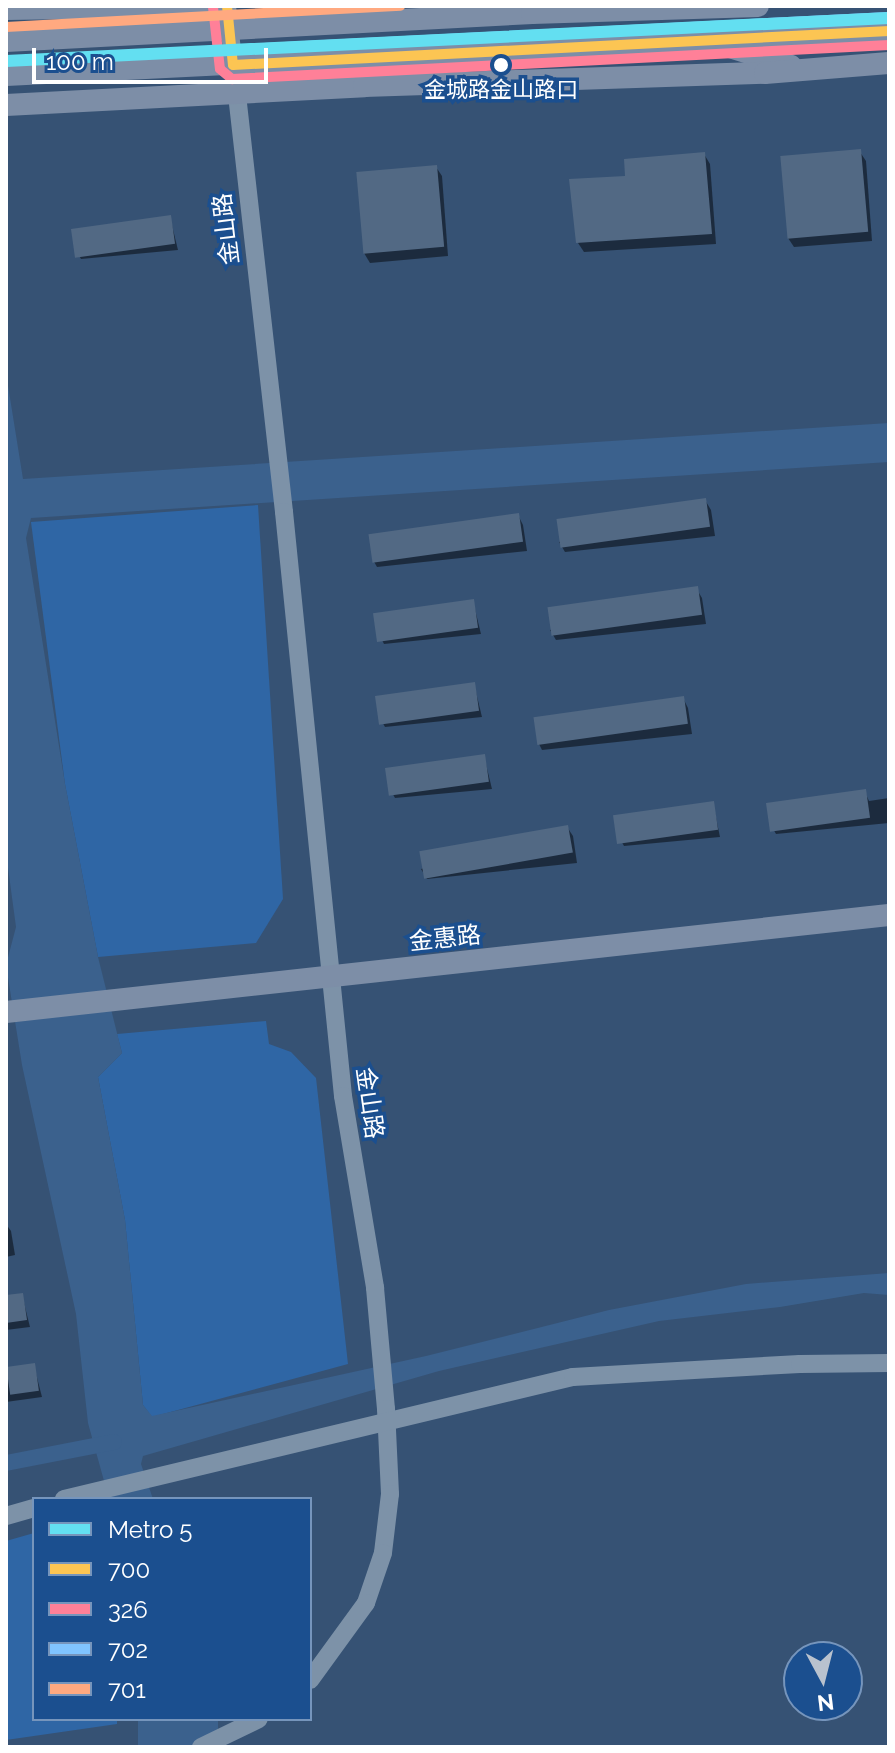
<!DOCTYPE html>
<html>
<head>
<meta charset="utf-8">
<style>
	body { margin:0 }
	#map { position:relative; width:895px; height:1753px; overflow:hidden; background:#365274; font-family:Raleway,"Noto Sans SC",sans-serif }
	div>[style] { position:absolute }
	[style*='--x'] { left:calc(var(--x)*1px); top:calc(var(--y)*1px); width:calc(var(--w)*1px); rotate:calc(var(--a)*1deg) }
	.green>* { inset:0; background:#2f66a5 }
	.water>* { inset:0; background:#3b618d; transform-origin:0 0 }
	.shadow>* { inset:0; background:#0007 }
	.canal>* { height:16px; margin:-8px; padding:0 8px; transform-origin:8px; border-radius:8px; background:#3b618d }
	.building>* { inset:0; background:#526984; transform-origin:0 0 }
	.minor>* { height:18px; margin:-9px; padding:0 9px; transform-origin:9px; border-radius:9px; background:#7d92a8 }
	.major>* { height:22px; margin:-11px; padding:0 11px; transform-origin:11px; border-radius:11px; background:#7d8ea7 }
	.bus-1>* { height:10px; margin:-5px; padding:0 5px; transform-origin:5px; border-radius:5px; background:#fcc553 }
	.bus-2>* { height:10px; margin:-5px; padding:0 5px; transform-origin:5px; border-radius:5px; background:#ff8098 }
	.bus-3>* { height:10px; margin:-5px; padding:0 5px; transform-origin:5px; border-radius:5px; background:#80c4ff }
	.bus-4>* { height:10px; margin:-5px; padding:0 5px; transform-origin:5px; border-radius:5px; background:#ffa980 }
	.metro-1>* { height:12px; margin:-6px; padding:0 6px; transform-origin:6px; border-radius:6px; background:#63dff1 }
	.dots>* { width:22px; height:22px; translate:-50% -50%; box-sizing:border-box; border:4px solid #1b4f8f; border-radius:50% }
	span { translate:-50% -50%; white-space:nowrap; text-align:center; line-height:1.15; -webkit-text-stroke:7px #1b4f8f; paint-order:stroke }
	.bus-label { font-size:22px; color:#fff }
	.street-label { font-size:24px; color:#fff }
	.frame { position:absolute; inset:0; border:8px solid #fff; pointer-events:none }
	.legend { position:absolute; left:32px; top:1497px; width:280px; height:224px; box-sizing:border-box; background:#1b4f8f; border:2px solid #7695bc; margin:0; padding:10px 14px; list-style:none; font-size:24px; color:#fff }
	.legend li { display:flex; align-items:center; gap:16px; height:40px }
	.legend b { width:40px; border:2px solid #7695bc }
	.north { position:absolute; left:783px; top:1641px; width:80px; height:80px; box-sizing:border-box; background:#1b4f8f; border:2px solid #7695bc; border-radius:50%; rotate:173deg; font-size:22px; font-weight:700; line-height:32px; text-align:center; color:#fff }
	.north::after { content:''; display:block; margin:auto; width:28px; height:36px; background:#b9c2ce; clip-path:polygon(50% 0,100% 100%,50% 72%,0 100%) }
	.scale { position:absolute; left:32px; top:48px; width:236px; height:36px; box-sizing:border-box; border:4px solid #fff; border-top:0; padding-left:10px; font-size:24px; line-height:28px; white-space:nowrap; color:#fff; -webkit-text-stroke:6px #1b4f8f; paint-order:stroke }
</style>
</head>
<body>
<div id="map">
	<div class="green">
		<div style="clip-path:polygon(258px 505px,283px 899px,256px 943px,98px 957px,65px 784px,31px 522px)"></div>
		<div style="clip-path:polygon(266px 1021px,269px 1044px,291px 1052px,316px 1078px,348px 1364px,152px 1417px,143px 1405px,125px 1220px,98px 1077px,122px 1053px,117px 1034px)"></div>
		<div style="clip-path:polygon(34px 1533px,34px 1719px,117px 1719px,117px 1724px,6px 1740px,6px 1541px)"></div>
	</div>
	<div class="water">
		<div style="clip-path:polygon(6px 373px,23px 479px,889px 423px,889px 462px,31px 518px,26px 538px,65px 784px,98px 957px,122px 1053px,98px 1077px,125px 1220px,143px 1405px,152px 1416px,426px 1356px,609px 1310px,746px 1284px,889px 1273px,889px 1295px,864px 1293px,780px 1307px,659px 1321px,439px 1371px,143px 1456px,141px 1464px,153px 1499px,109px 1499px,88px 1423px,76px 1314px,22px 1065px,6px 965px,16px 927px,6px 853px)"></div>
		<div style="left:138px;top:1719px;width:80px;height:29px"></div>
	</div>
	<div class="shadow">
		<div style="clip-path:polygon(860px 152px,866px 161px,872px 241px,794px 247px,788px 238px)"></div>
		<div style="clip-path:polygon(704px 154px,710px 164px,716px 244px,584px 252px,578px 243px,627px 178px)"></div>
		<div style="clip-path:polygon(436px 167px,442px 176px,448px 256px,370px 263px,364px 253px)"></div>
		<div style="clip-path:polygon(170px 217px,178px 250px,81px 259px,77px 252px)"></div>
		<div style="clip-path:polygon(705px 500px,711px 510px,715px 536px,565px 552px,559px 542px)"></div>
		<div style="clip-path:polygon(518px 515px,523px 525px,527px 551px,377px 567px,372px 558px)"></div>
		<div style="clip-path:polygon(696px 588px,702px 598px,706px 624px,556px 640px,550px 630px)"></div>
		<div style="clip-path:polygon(473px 601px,481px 634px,384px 644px,380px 636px)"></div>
		<div style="clip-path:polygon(474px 684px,482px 717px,385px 727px,381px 720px)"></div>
		<div style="clip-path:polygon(683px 698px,688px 708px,692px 734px,542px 750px,537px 740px)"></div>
		<div style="clip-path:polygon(484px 756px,492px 789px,395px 798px,391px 791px)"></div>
		<div style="clip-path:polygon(865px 792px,869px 801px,889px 798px,889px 823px,776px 834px,772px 827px)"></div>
		<div style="clip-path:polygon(713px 803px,720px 837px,624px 846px,620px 839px)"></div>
		<div style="clip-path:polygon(567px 827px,573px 836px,577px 863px,427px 879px,421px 869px)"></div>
		<div style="clip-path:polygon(6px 1224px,11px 1231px,15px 1255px,6px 1257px)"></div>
		<div style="clip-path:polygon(22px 1295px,30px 1327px,6px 1330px,6px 1297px)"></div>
		<div style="clip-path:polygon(34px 1366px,42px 1397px,6px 1402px,6px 1369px)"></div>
	</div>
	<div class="canal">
		<div style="--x:6;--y:1463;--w:110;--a:-11"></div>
	</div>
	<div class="building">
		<div style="left:861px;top:149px;width:83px;height:81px;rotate:85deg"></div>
		<div style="clip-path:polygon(705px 152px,712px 234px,576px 243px,569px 179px,625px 176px,624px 159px)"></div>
		<div style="left:437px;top:165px;width:82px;height:81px;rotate:85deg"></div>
		<div style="left:171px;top:215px;width:29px;height:101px;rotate:82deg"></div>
		<div style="left:706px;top:498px;width:29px;height:151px;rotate:82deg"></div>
		<div style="left:519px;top:513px;width:29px;height:152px;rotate:82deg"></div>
		<div style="left:698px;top:586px;width:29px;height:152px;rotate:82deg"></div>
		<div style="left:474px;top:599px;width:29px;height:102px;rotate:82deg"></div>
		<div style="left:475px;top:682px;width:29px;height:101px;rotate:82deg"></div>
		<div style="left:684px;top:696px;width:28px;height:152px;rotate:82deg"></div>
		<div style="left:485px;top:754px;width:28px;height:101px;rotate:82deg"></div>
		<div style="left:866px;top:789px;width:29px;height:101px;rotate:82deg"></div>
		<div style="left:714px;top:801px;width:29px;height:102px;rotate:82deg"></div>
		<div style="left:568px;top:825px;width:28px;height:151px;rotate:80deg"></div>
		<div style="clip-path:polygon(23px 1293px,27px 1320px,6px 1323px,6px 1295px)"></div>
		<div style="left:35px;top:1363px;width:28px;height:29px;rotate:82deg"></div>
	</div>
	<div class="minor">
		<div style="--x:227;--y:6;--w:509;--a:83.57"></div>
		<div style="--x:284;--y:512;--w:587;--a:84.23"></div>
		<div style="--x:343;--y:1096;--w:195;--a:80.5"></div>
		<div style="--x:375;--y:1288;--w:121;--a:84.8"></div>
		<div style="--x:386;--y:1409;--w:85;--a:87.3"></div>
		<div style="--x:390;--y:1494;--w:59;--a:96.8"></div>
		<div style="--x:383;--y:1553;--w:53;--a:108.8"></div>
		<div style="--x:366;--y:1603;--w:95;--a:126"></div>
		<div style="--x:64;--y:1499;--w:523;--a:-13.48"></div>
		<div style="--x:573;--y:1377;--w:227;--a:-3.3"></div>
		<div style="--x:800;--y:1364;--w:89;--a:-0.6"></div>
		<div style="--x:6;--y:1516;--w:29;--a:-16"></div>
		<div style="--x:201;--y:1747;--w:64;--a:-25.8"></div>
	</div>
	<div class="major">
		<div style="--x:6;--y:9;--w:212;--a:-0.8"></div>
		<div style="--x:6;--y:41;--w:527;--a:-3.05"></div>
		<div style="--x:532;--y:13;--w:226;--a:-1.8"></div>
		<div style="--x:720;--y:44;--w:74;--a:17.2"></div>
		<div style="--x:6;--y:75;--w:884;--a:-2.85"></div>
		<div style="--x:6;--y:105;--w:359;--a:-3"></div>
		<div style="--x:364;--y:86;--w:401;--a:-1.9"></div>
		<div style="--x:765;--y:73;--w:124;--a:-4.6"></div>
		<div style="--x:6;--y:1012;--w:888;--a:-6.27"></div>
	</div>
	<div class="bus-1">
		<div style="--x:227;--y:6;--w:59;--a:84.2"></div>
		<div style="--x:233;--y:65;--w:657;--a:-2.97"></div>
	</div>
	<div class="bus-2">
		<div style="--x:213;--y:7;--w:62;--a:83.6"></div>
		<div style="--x:220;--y:69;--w:16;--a:40"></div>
		<div style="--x:232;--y:79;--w:658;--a:-2.96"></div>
	</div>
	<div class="bus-3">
		<div style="--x:6;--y:61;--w:883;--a:-2.86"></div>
	</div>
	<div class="bus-4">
		<div style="--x:6;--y:27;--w:395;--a:-3.1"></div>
	</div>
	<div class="metro-1">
		<div style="--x:6;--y:61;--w:884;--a:-2.79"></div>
	</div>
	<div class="dots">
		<div style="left:501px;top:65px;background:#fff"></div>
	</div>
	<div class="bus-label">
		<span style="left:501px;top:90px">金城路金山路口</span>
	</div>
	<div class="street-label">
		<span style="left:226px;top:229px;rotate:-97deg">金山路</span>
		<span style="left:445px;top:938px;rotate:-6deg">金惠路</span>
		<span style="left:370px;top:1103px;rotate:82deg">金山路</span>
	</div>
	<div class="frame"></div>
	<ul class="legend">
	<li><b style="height:10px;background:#63dff1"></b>Metro 5</li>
	<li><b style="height:10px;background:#fcc553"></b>700</li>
	<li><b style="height:10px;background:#ff8098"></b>326</li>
	<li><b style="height:10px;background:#80c4ff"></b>702</li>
	<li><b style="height:10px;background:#ffa980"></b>701</li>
	</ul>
	<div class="north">N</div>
	<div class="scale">100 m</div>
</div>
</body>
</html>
